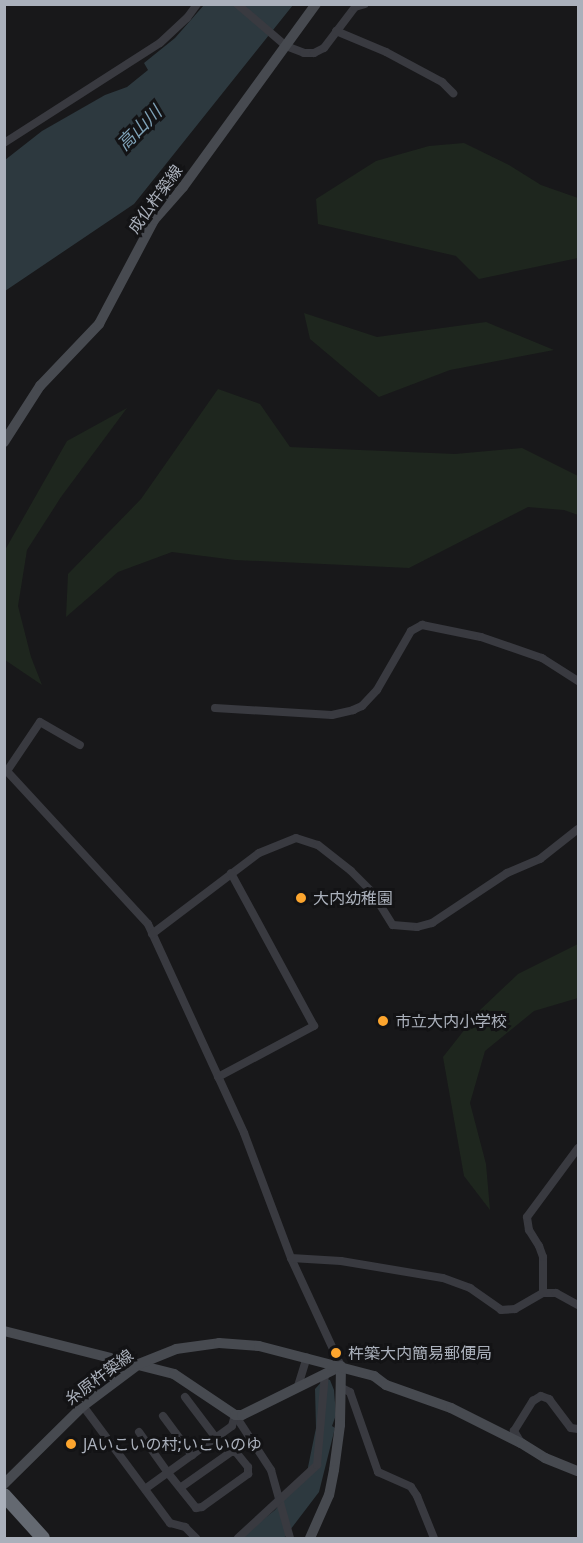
<!DOCTYPE html>
<html>
<head>
<meta charset="utf-8">
<style>
	body { margin:0 }
	#map { position:relative; width:583px; height:1543px; overflow:hidden; background:#18181a; font-family:"Noto Sans","Noto Sans JP",sans-serif }
	div>[style] { position:absolute }
	[style*='--x'] { left:calc(var(--x)*1px); top:calc(var(--y)*1px); width:calc(var(--w)*1px); rotate:calc(var(--a)*1deg) }
	.green>* { inset:0; background:#1e261e }
	.water>* { inset:0; background:#2d393f }
	.street>* { height:8px; margin:-4px; padding:0 4px; transform-origin:4px; border-radius:4px; background:#393a40 }
	.secondary>* { height:10px; margin:-5px; padding:0 5px; transform-origin:5px; border-radius:5px; background:#474a50 }
	.highway>* { height:14px; margin:-7px; padding:0 7px; transform-origin:7px; border-radius:7px; background:#646971 }
	.dots>* { width:16px; height:16px; translate:-50% -50%; box-sizing:border-box; border:3px solid #131315; border-radius:50% }
	span { translate:-50% -50%; white-space:nowrap; text-align:center; line-height:1.15; -webkit-text-stroke:6px #131315; paint-order:stroke }
	.street-label { font-size:16px; color:#aab0bb }
	.poi-label { font-size:16px; color:#aab0bb }
	.left { translate:0 -50%; text-align:left }
	.water-label { font-size:18px; color:#7fa2b7; font-style:italic }
	.frame { position:absolute; inset:0; border:6px solid #aab0bb; pointer-events:none }
</style>
</head>
<body>
<div id="map">
	<div class="green">
		<div style="clip-path:polygon(464px 143px,509px 165px,541px 185px,578px 198px,578px 258px,479px 279px,456px 256px,318px 224px,316px 199px,376px 161px,429px 146px)"></div>
		<div style="clip-path:polygon(304px 313px,377px 337px,486px 322px,554px 350px,450px 370px,379px 397px,310px 339px)"></div>
		<div style="clip-path:polygon(218px 389px,260px 404px,290px 447px,455px 454px,522px 448px,578px 476px,578px 515px,564px 510px,528px 507px,409px 568px,235px 560px,172px 552px,118px 572px,66px 617px,68px 574px,141px 499px)"></div>
		<div style="clip-path:polygon(127px 408px,61px 497px,27px 550px,18px 606px,31px 657px,42px 685px,5px 660px,5px 550px,67px 441px)"></div>
		<div style="clip-path:polygon(578px 944px,578px 998px,534px 1011px,485px 1051px,470px 1103px,486px 1164px,490px 1210px,464px 1176px,443px 1057px,480px 1010px,518px 974px)"></div>
	</div>
	<div class="water">
		<div style="clip-path:polygon(204px 5px,293px 5px,134px 204px,5px 291px,5px 160px,42px 131px,105px 95px,127px 87px,148px 70px,144px 63px,175px 38px)"></div>
		<div style="clip-path:polygon(324px 1379px,330px 1380px,334px 1390px,336px 1415px,332px 1426px,335px 1428px,319px 1492px,284px 1538px,240px 1538px,275px 1510px,307px 1472px,316px 1428px,315px 1389px)"></div>
	</div>
	<div class="street">
		<div style="--x:237;--y:4;--w:65;--a:40.6"></div>
		<div style="--x:286;--y:46;--w:19;--a:21"></div>
		<div style="--x:304;--y:53;--w:10;--a:0"></div>
		<div style="--x:314;--y:53;--w:11;--a:-27"></div>
		<div style="--x:324;--y:48;--w:51;--a:-52.9"></div>
		<div style="--x:355;--y:7;--w:10;--a:-17"></div>
		<div style="--x:336;--y:31;--w:54;--a:22.8"></div>
		<div style="--x:386;--y:52;--w:64;--a:28.2"></div>
		<div style="--x:442;--y:82;--w:16;--a:45"></div>
		<div style="--x:4;--y:143;--w:185;--a:-32.7"></div>
		<div style="--x:160;--y:43;--w:37;--a:-43"></div>
		<div style="--x:187;--y:18;--w:17;--a:-54"></div>
		<div style="--x:215;--y:708;--w:117;--a:3.4"></div>
		<div style="--x:332;--y:715;--w:22;--a:-13"></div>
		<div style="--x:353;--y:710;--w:10;--a:-24"></div>
		<div style="--x:362;--y:706;--w:22;--a:-47"></div>
		<div style="--x:377;--y:690;--w:68;--a:-60"></div>
		<div style="--x:411;--y:631;--w:13;--a:-29"></div>
		<div style="--x:422;--y:625;--w:60;--a:11.5"></div>
		<div style="--x:481;--y:637;--w:65;--a:19"></div>
		<div style="--x:542;--y:658;--w:43;--a:32.6"></div>
		<div style="--x:4;--y:768;--w:212;--a:47.3"></div>
		<div style="--x:148;--y:924;--w:230;--a:65.3"></div>
		<div style="--x:244;--y:1133;--w:134;--a:69.4"></div>
		<div style="--x:291;--y:1258;--w:119;--a:65.2"></div>
		<div style="--x:7;--y:771;--w:59;--a:-56"></div>
		<div style="--x:40;--y:722;--w:46;--a:29.9"></div>
		<div style="--x:152;--y:934;--w:134;--a:-37.1"></div>
		<div style="--x:259;--y:853;--w:40;--a:-22"></div>
		<div style="--x:296;--y:838;--w:23;--a:18"></div>
		<div style="--x:318;--y:845;--w:42;--a:38.2"></div>
		<div style="--x:351;--y:871;--w:30;--a:45"></div>
		<div style="--x:372;--y:892;--w:39;--a:58"></div>
		<div style="--x:393;--y:925;--w:24;--a:5"></div>
		<div style="--x:417;--y:927;--w:16;--a:-15"></div>
		<div style="--x:432;--y:923;--w:90;--a:-33.7"></div>
		<div style="--x:507;--y:873;--w:36;--a:-23"></div>
		<div style="--x:540;--y:859;--w:48;--a:-38.3"></div>
		<div style="--x:218;--y:1077;--w:109;--a:-28"></div>
		<div style="--x:314;--y:1026;--w:174;--a:-118.5"></div>
		<div style="--x:291;--y:1258;--w:50;--a:3.4"></div>
		<div style="--x:341;--y:1261;--w:103;--a:9.5"></div>
		<div style="--x:443;--y:1278;--w:29;--a:20"></div>
		<div style="--x:470;--y:1288;--w:38;--a:35"></div>
		<div style="--x:501;--y:1310;--w:14;--a:-4"></div>
		<div style="--x:515;--y:1309;--w:32;--a:-30"></div>
		<div style="--x:543;--y:1293;--w:13;--a:0"></div>
		<div style="--x:556;--y:1293;--w:25;--a:29"></div>
		<div style="--x:543;--y:1293;--w:36;--a:-90"></div>
		<div style="--x:543;--y:1257;--w:12;--a:-110"></div>
		<div style="--x:539;--y:1246;--w:19;--a:-122"></div>
		<div style="--x:529;--y:1230;--w:13;--a:-99"></div>
		<div style="--x:527;--y:1217;--w:86;--a:-53.5"></div>
		<div style="--x:298;--y:1386;--w:30;--a:-73"></div>
		<div style="--x:342;--y:1388;--w:9;--a:27"></div>
		<div style="--x:350;--y:1392;--w:85;--a:70.7"></div>
		<div style="--x:378;--y:1472;--w:36;--a:24"></div>
		<div style="--x:411;--y:1487;--w:11;--a:56"></div>
		<div style="--x:417;--y:1496;--w:45;--a:68"></div>
		<div style="--x:185;--y:1397;--w:51;--a:52.9"></div>
		<div style="--x:83;--y:1406;--w:146;--a:53.4"></div>
		<div style="--x:170;--y:1523;--w:16;--a:15"></div>
		<div style="--x:185;--y:1527;--w:16;--a:45"></div>
		<div style="--x:235;--y:1415;--w:66;--a:56.8"></div>
		<div style="--x:271;--y:1470;--w:71;--a:74.4"></div>
		<div style="--x:163;--y:1416;--w:49;--a:53.4"></div>
		<div style="--x:139;--y:1432;--w:50;--a:54.7"></div>
		<div style="--x:168;--y:1473;--w:45;--a:51.3"></div>
		<div style="--x:196;--y:1508;--w:6;--a:-9"></div>
		<div style="--x:202;--y:1507;--w:57;--a:-35.7"></div>
		<div style="--x:248;--y:1474;--w:7;--a:-90"></div>
		<div style="--x:248;--y:1467;--w:19;--a:-129"></div>
		<div style="--x:236;--y:1452;--w:5;--a:180"></div>
		<div style="--x:231;--y:1452;--w:62;--a:144.8"></div>
		<div style="--x:520;--y:1441;--w:12;--a:-121"></div>
		<div style="--x:514;--y:1431;--w:36;--a:-58"></div>
		<div style="--x:533;--y:1401;--w:9;--a:-32"></div>
		<div style="--x:541;--y:1396;--w:9;--a:21"></div>
		<div style="--x:549;--y:1399;--w:36;--a:53"></div>
		<div style="--x:571;--y:1428;--w:7;--a:8"></div>
		<div style="--x:145;--y:1489;--w:107;--a:-35.9"></div>
		<div style="--x:232;--y:1426;--w:11;--a:-75"></div>
		<div style="--x:238;--y:1538;--w:108;--a:-42.7"></div>
		<div style="--x:317;--y:1465;--w:92;--a:-85"></div>
	</div>
	<div class="secondary">
		<div style="--x:4;--y:442;--w:67;--a:-57.3"></div>
		<div style="--x:40;--y:386;--w:86;--a:-46.4"></div>
		<div style="--x:99;--y:324;--w:118;--a:-62.1"></div>
		<div style="--x:154;--y:220;--w:44;--a:-48.7"></div>
		<div style="--x:183;--y:187;--w:226;--a:-54"></div>
		<div style="--x:4;--y:1331;--w:175;--a:14.2"></div>
		<div style="--x:174;--y:1374;--w:73;--a:33.9"></div>
		<div style="--x:235;--y:1415;--w:7;--a:0"></div>
		<div style="--x:242;--y:1415;--w:110;--a:-26.3"></div>
		<div style="--x:341;--y:1366;--w:59;--a:91"></div>
		<div style="--x:340;--y:1425;--w:45;--a:97.6"></div>
		<div style="--x:334;--y:1470;--w:25;--a:101"></div>
		<div style="--x:329;--y:1495;--w:47;--a:113.8"></div>
		<div style="--x:4;--y:1484;--w:111;--a:-44.6"></div>
		<div style="--x:83;--y:1406;--w:70;--a:-36.9"></div>
		<div style="--x:139;--y:1364;--w:40;--a:-22"></div>
		<div style="--x:176;--y:1349;--w:43;--a:-7.9"></div>
		<div style="--x:219;--y:1343;--w:40;--a:4.3"></div>
		<div style="--x:259;--y:1346;--w:119;--a:14.6"></div>
		<div style="--x:374;--y:1376;--w:15;--a:37"></div>
		<div style="--x:386;--y:1385;--w:69;--a:19.5"></div>
		<div style="--x:451;--y:1408;--w:78;--a:26.6"></div>
		<div style="--x:521;--y:1443;--w:28;--a:32"></div>
		<div style="--x:545;--y:1458;--w:35;--a:22"></div>
	</div>
	<div class="highway">
		<div style="--x:4;--y:1495;--w:58;--a:47.8"></div>
	</div>
	<div class="dots">
		<div style="left:301px;top:898px;background:#fca52e"></div>
		<div style="left:383px;top:1021px;background:#fca52e"></div>
		<div style="left:336px;top:1353px;background:#fca52e"></div>
		<div style="left:71px;top:1444px;background:#fca52e"></div>
	</div>
	<div class="street-label">
		<span style="left:155px;top:199px;rotate:-54deg">成仏杵築線</span>
		<span style="left:99px;top:1377px;rotate:-37deg">糸原杵築線</span>
	</div>
	<div class="poi-label">
		<span class="left" style="left:313px;top:898px">大内幼稚園</span>
		<span class="left" style="left:395px;top:1021px">市立大内小学校</span>
		<span class="left" style="left:348px;top:1353px">杵築大内簡易郵便局</span>
		<span class="left" style="left:83px;top:1444px">JAいこいの村;いこいのゆ</span>
	</div>
	<div class="water-label">
		<span style="left:139px;top:128px;rotate:-45deg">高山川</span>
	</div>
	<div class="frame"></div>
</div>
</body>
</html>
